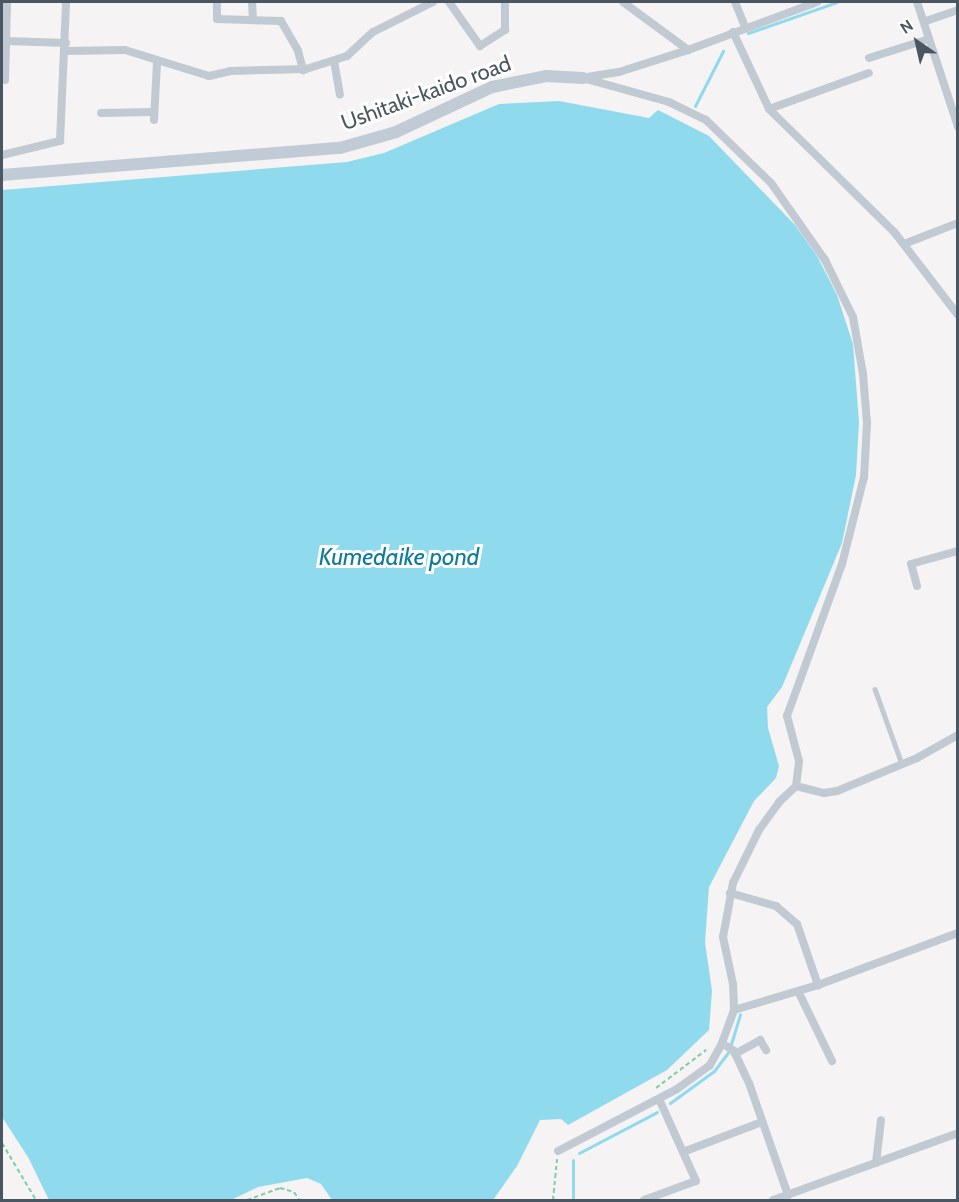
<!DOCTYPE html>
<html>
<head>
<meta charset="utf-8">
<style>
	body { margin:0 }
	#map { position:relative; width:959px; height:1202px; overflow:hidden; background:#f5f3f3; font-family:Cabin,sans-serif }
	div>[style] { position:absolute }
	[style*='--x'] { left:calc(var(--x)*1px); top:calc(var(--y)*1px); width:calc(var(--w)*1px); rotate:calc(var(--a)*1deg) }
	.water>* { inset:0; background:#90daee }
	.stream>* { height:3px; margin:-1.5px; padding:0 1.5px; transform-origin:1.5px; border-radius:1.5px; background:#90daee }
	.path>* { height:2px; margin-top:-1px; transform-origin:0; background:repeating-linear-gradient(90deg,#7ad0a6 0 4.5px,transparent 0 7.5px) }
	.lane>* { height:4.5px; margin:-2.25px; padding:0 2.25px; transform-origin:2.25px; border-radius:2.25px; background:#c1cad2 }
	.street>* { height:8px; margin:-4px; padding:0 4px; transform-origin:4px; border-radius:4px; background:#c1cad2 }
	.secondary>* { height:12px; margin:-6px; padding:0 6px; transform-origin:6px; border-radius:6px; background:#c1cbd6 }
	span { translate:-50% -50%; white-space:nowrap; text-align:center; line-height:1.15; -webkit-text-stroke:6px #fff; paint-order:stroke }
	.street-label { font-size:22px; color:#4a5661 }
	.water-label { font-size:24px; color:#0c7c9b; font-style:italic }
	.frame { position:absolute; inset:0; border:3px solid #4a5661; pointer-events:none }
	.north { position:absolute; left:887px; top:12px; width:60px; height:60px; -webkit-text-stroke:4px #fff; paint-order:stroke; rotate:326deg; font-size:16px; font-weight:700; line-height:24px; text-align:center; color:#4a5661 }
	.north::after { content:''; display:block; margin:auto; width:21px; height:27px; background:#4a5661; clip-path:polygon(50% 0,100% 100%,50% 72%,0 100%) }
</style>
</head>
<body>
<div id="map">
	<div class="water">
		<div style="clip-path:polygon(559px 101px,649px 118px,658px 110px,709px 136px,795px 225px,817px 256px,837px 295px,853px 344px,859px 422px,856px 475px,842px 543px,782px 687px,767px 707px,768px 728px,779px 766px,776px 778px,754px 801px,709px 887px,705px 942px,712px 991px,709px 1030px,667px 1070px,568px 1125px,561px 1119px,540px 1120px,517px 1166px,493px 1200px,332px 1200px,321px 1184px,307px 1178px,258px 1187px,231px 1200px,49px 1200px,28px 1157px,2px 1117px,2px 190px,347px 162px,384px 153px,499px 104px)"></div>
	</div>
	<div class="stream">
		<div style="--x:748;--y:33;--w:94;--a:-19.2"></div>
		<div style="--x:695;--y:106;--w:62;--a:-63"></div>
		<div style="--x:731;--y:1044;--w:31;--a:-73"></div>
		<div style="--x:670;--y:1103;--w:54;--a:-36"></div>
		<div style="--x:714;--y:1071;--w:25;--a:-53"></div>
		<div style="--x:579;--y:1153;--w:88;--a:-27.7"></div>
		<div style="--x:573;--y:1160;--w:40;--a:90"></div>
	</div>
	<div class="path">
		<div style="--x:656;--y:1088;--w:63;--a:-37.2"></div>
		<div style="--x:2;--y:1143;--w:66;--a:59.2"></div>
		<div style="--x:247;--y:1200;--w:35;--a:-20"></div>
		<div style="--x:280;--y:1188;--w:15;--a:16"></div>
		<div style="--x:294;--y:1192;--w:9;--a:58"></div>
		<div style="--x:553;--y:1200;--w:41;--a:-84.4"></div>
	</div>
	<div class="lane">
		<div style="--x:875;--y:689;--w:80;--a:70.2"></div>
	</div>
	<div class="street">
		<div style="--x:217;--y:2;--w:17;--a:90"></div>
		<div style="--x:217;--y:19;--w:64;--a:1.8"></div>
		<div style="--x:281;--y:21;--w:34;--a:60"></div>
		<div style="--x:298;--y:51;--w:20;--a:75"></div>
		<div style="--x:252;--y:2;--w:17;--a:87"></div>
		<div style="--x:449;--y:2;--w:54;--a:54.8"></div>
		<div style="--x:480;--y:46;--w:30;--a:-33"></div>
		<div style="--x:505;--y:30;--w:28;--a:-90"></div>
		<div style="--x:623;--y:2;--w:81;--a:36.4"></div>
		<div style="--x:735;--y:2;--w:27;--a:68"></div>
		<div style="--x:917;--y:2;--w:132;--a:71.8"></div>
		<div style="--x:926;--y:21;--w:34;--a:-19"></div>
		<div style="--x:733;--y:32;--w:85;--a:64.9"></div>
		<div style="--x:769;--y:109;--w:177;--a:44.5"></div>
		<div style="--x:895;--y:233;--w:103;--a:52.5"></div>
		<div style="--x:6;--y:41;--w:60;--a:1.9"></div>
		<div style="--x:65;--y:51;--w:60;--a:-1"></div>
		<div style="--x:125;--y:50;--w:88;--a:17.2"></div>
		<div style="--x:209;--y:76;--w:22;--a:-13"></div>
		<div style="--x:230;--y:71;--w:76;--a:-1.5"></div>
		<div style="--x:306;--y:69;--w:43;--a:-17.6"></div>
		<div style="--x:347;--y:56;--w:35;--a:-43"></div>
		<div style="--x:373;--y:32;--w:67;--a:-26.6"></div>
		<div style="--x:869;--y:58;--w:63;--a:-17.6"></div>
		<div style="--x:334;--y:61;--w:34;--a:80"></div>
		<div style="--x:587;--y:77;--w:32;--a:-9"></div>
		<div style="--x:619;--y:72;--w:72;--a:-17.7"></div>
		<div style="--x:688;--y:50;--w:138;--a:-20.4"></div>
		<div style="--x:5;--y:80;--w:78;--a:-88.5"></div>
		<div style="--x:769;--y:109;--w:106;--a:-19.8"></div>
		<div style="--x:101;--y:113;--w:53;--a:-1.1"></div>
		<div style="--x:154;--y:120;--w:58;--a:-87"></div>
		<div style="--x:2;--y:155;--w:60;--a:-13.6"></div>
		<div style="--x:60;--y:141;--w:139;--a:-87.5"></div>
		<div style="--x:904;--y:244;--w:58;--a:-21.3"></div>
		<div style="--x:917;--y:586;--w:23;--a:-105"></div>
		<div style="--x:911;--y:564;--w:49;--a:-15.5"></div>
		<div style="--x:796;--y:786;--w:29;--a:14"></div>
		<div style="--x:824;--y:793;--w:13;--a:-9"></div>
		<div style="--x:837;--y:791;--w:87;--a:-22.4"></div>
		<div style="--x:917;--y:758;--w:47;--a:-29.3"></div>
		<div style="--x:730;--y:893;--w:48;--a:15.8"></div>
		<div style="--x:776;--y:906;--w:28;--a:41"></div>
		<div style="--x:797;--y:924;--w:65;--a:71"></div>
		<div style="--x:798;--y:991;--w:78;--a:64.1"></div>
		<div style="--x:734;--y:1010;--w:88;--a:-16.6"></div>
		<div style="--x:818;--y:985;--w:149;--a:-20.4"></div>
		<div style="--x:722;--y:1043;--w:14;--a:34"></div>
		<div style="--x:734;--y:1051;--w:35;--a:65"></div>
		<div style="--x:749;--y:1083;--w:119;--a:70.8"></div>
		<div style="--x:735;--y:1054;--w:29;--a:-29"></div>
		<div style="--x:760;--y:1040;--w:12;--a:59"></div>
		<div style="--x:558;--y:1151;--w:134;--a:-27.5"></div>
		<div style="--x:677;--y:1089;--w:41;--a:-36"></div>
		<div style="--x:710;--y:1065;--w:25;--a:-61"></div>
		<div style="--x:722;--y:1043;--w:35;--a:-70"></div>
		<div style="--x:734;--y:1010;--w:26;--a:-92"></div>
		<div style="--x:733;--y:984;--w:48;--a:-102"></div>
		<div style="--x:723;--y:937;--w:55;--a:-79.5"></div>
		<div style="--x:733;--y:883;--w:59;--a:-63.9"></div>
		<div style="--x:759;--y:830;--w:34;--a:-54"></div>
		<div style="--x:779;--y:802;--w:23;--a:-43"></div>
		<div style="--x:796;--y:786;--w:25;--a:-83"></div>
		<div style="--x:799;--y:761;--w:47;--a:-104.9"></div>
		<div style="--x:787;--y:716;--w:162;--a:-70.1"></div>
		<div style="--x:842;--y:564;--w:90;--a:-75.8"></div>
		<div style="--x:864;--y:477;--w:54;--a:-86.8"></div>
		<div style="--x:867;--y:423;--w:49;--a:-94.7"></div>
		<div style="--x:863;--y:374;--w:58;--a:-100"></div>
		<div style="--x:853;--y:317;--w:64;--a:-116.2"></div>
		<div style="--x:825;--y:260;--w:94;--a:-125"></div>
		<div style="--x:771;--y:183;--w:91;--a:-135.9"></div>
		<div style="--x:706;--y:120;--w:41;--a:-154.1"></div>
		<div style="--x:669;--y:102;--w:89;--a:-164.4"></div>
		<div style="--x:683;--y:1152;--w:85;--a:-20.8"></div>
		<div style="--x:876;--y:1163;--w:43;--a:-83.4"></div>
		<div style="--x:644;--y:1200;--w:55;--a:-20.1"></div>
		<div style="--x:696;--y:1181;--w:90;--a:-114.3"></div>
		<div style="--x:773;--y:1200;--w:197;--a:-19.9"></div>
	</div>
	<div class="secondary">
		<div style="--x:2;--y:175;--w:339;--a:-4.6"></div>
		<div style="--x:340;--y:148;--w:58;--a:-15.9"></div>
		<div style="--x:396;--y:132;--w:106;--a:-25.1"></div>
		<div style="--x:492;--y:87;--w:55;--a:-11.5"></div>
		<div style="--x:546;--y:76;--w:37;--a:3"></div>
	</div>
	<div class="street-label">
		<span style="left:426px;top:93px;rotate:-20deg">Ushitaki-kaido road</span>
	</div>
	<div class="water-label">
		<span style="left:399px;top:557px">Kumedaike pond</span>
	</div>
	<div class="frame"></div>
	<div class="north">N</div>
</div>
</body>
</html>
